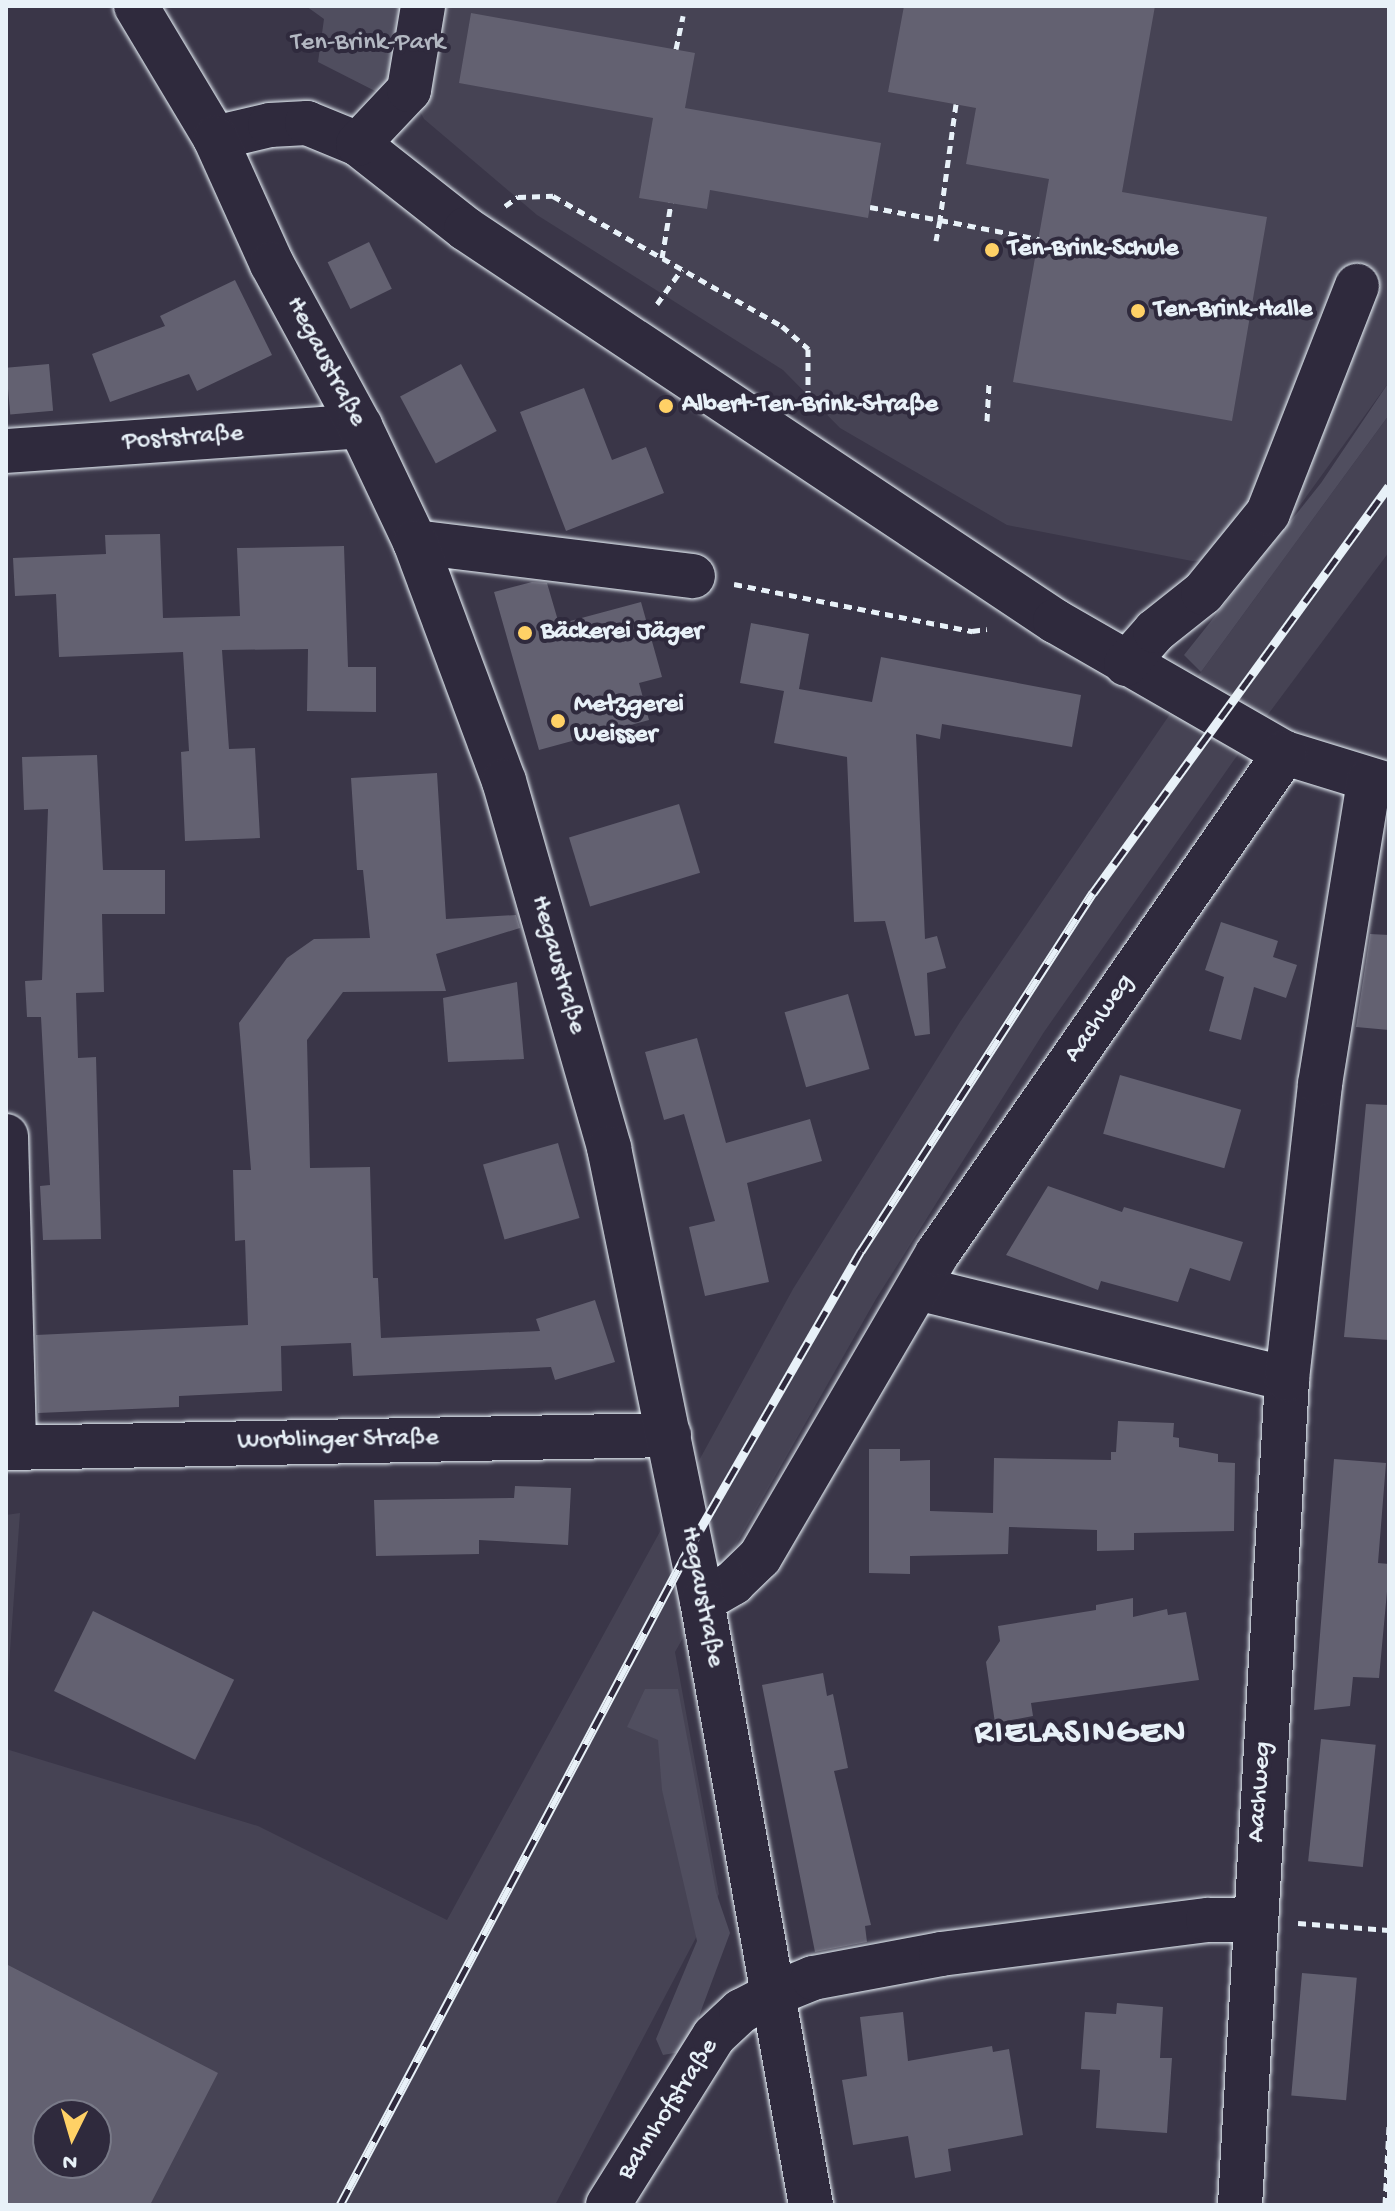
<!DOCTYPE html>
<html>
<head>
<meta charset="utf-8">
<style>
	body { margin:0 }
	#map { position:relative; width:1395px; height:2211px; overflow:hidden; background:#3a3648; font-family:"Gochi Hand",sans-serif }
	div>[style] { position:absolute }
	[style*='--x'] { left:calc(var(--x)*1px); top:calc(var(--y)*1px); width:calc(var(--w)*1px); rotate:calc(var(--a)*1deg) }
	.built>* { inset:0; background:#464354 }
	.green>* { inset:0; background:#504e5f }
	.building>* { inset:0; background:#636171; transform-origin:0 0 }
	.path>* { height:5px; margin-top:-2.5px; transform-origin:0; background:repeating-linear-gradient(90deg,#e8f1f8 0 8px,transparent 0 14px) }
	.roads { filter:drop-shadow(0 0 2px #e8f1f8) drop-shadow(0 0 2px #e8f1f8) }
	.minor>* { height:44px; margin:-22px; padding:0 22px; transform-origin:22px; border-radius:22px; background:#2f2a3d }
	.major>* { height:44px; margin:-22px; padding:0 22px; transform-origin:22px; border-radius:22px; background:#2f2a3d }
	.rail>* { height:9px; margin-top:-4.5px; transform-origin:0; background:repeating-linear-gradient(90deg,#2f2a3d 0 18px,#e8f1f8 0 36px); box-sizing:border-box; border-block:2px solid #e8f1f8 }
	.dots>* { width:22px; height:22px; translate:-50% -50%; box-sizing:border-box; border:4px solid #2f2a3d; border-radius:50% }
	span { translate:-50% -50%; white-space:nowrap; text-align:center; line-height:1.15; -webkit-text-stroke:8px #2f2a3d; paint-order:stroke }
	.park-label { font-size:26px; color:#b3b8c2 }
	.poi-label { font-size:26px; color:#e8f1f8; font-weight:700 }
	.left { translate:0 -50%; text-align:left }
	.street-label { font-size:26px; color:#e8f1f8 }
	.district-label { font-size:34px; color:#e8f1f8; font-weight:700; letter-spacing:2px }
	.frame { position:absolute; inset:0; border:8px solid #e8f1f8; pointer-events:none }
	.north { position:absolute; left:32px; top:2099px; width:80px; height:80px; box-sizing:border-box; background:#2f2a3d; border:2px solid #797a88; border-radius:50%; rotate:185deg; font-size:22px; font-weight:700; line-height:32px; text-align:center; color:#e8f1f8 }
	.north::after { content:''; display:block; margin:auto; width:28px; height:36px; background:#ffd166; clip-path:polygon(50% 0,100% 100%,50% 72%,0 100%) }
</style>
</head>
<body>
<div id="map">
	<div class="built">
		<div style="clip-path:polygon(414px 6px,1389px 6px,1389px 382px,1262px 558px,1192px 561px,1007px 525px,840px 428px,783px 370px,537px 215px,424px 119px,409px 90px)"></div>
		<div style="clip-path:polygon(evenodd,1389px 415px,1389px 552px,1234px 760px,1044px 1032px,876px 1299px,675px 1652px,719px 1894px,555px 2205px,6px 2205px,6px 1749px,258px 1826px,447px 1920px,793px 1289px,960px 1022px,1168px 717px,1389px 415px,48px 2115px,96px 2115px,96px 2163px,48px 2163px,48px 2115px)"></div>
		<div style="clip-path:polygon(20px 1513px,6px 1707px,6px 1515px)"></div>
	</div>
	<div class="green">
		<div style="clip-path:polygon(306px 6px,414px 6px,401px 72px,379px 93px,318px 62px,324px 19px)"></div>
		<div style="clip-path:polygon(1389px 382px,1389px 415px,1201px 672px,1184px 655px,1321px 483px)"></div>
		<div style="clip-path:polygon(645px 1689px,678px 1689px,716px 1892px,730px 1933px,686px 2051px,663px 2055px,656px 2039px,697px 1941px,662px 1790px,658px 1740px,627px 1727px)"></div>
	</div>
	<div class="building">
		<div style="clip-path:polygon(904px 6px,1155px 6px,1122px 192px,1267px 217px,1232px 421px,1013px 382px,1049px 179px,966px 164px,976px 108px,888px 92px)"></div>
		<div style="clip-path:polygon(471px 13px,695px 53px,685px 108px,881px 143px,868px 218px,710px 190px,707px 209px,639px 198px,653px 118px,459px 83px)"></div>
		<div style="left:369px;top:242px;width:52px;height:46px;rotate:64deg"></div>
		<div style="clip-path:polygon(235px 280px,272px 355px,197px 391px,189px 374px,110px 402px,92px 354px,165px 326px,160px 316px)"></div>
		<div style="left:49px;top:364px;width:47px;height:43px;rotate:85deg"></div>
		<div style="left:461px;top:364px;width:76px;height:69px;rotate:62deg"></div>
		<div style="clip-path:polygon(584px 388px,612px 460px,646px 447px,664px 493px,566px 531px,520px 412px)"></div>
		<div style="clip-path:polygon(160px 534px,163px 618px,240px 616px,237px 548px,344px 546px,348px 667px,376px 667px,376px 712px,307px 711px,308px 649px,222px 650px,229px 749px,255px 748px,260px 838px,185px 841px,181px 752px,189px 751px,183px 652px,59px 657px,56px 594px,15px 596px,13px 558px,106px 554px,105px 535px)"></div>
		<div style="clip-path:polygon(532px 582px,547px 583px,559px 624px,641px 602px,662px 677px,639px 683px,649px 720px,539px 750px,494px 592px)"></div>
		<div style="clip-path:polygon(751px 623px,809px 634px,799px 689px,872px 702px,881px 657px,1081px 695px,1072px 747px,942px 724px,940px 739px,916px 734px,925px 939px,937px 936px,946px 968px,927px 973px,930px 1034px,915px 1036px,885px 921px,854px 922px,847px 757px,774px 743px,784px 691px,740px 683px)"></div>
		<div style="clip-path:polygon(97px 755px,103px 870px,165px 870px,165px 914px,102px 914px,104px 992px,76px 993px,78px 1058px,96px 1057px,101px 1239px,43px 1240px,40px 1186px,50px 1185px,41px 1017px,27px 1017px,25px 981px,42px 980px,48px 809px,24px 810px,22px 757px)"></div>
		<div style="clip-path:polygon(437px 773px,446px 919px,516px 915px,520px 928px,436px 954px,446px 991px,343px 992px,307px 1040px,310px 1168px,370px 1167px,373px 1278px,378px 1278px,381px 1338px,540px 1331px,536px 1319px,595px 1300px,615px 1362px,555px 1380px,551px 1367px,353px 1376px,351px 1343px,281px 1346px,282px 1391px,179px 1396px,179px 1407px,38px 1413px,36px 1335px,248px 1325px,245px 1240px,235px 1241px,233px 1170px,251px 1170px,239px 1023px,287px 958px,314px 939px,370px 938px,363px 870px,357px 870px,351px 778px)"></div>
		<div style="left:679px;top:804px;width:72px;height:115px;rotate:73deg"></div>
		<div style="clip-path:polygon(1221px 922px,1278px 941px,1273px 957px,1297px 965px,1286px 998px,1254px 987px,1241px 1040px,1209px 1031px,1224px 977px,1205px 970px)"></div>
		<div style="clip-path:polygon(1370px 934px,1389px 935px,1389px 1030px,1356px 1027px)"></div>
		<div style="clip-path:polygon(517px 982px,524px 1059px,448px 1062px,443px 998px)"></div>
		<div style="left:848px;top:994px;width:78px;height:66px;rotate:74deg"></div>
		<div style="clip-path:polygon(697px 1038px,726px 1143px,810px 1119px,822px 1161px,747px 1183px,769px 1282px,705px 1296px,689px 1227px,715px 1221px,684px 1114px,664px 1120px,645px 1052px)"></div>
		<div style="left:1120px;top:1075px;width:126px;height:61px;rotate:16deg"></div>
		<div style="clip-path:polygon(1366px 1104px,1389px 1105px,1389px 1340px,1344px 1337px)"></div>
		<div style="left:558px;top:1143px;width:78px;height:78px;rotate:74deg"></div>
		<div style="clip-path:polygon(1048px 1186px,1122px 1212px,1124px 1207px,1243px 1242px,1230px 1281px,1190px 1268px,1178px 1302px,1101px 1281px,1098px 1290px,1006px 1255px)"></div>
		<div style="clip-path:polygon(1118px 1421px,1174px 1423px,1173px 1437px,1179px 1438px,1179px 1447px,1218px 1454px,1218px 1462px,1235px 1463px,1234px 1531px,1134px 1533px,1134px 1550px,1097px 1551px,1097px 1530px,1009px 1527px,1008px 1554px,910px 1556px,910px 1574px,869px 1573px,869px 1449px,900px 1449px,900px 1461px,930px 1460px,930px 1511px,993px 1513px,994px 1458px,1111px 1460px,1111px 1452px,1116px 1452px)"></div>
		<div style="clip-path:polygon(1334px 1459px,1386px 1463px,1378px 1563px,1389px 1564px,1389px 1570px,1379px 1678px,1353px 1677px,1350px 1706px,1314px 1710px)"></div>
		<div style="clip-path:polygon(515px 1486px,571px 1488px,568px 1545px,479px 1540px,479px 1554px,376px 1556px,374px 1500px,514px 1498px)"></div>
		<div style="clip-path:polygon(1133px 1598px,1133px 1617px,1167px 1609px,1168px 1615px,1186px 1612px,1199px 1680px,1031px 1703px,1033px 1716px,995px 1723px,986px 1662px,1000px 1641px,998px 1626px,1096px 1610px,1096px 1605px)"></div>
		<div style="left:93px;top:1611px;width:157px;height:89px;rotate:26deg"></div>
		<div style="clip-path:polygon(823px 1673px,827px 1696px,833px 1694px,848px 1768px,834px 1771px,871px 1925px,865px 1926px,867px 1942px,815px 1952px,762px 1685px)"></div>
		<div style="left:1321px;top:1739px;width:55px;height:123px;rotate:6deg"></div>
		<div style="clip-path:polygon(evenodd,6px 1964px,218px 2073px,150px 2205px,6px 2205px,6px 1964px,48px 2115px,96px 2115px,96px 2163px,48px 2163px,48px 2115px)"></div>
		<div style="left:1302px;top:1973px;width:55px;height:123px;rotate:5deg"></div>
		<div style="clip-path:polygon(1117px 2003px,1163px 2007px,1160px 2058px,1172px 2058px,1167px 2133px,1096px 2128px,1100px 2070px,1081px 2069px,1085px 2012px,1116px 2014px)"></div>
		<div style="clip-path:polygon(903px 2012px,908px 2061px,992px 2046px,993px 2052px,1009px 2049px,1023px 2135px,948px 2149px,951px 2171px,915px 2178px,908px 2136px,853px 2145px,842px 2080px,867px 2076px,860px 2017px)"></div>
	</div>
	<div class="path">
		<div style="--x:676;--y:49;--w:34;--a:-78"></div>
		<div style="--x:956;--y:104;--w:117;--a:97.9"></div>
		<div style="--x:940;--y:220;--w:101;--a:10.9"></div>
		<div style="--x:505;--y:206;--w:16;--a:-35"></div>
		<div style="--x:518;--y:197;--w:35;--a:-2"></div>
		<div style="--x:553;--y:196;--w:263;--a:29.6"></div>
		<div style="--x:782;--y:326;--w:35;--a:41"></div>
		<div style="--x:808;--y:349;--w:57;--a:90"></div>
		<div style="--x:870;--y:207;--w:71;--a:10.5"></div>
		<div style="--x:940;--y:220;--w:21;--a:101"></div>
		<div style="--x:662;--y:258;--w:56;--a:-80.7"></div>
		<div style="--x:657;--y:304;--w:43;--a:-54.5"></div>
		<div style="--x:987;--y:421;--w:39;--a:-87"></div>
		<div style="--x:734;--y:584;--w:243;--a:11.2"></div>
		<div style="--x:972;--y:631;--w:15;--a:-8"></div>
		<div style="--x:1298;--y:1923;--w:91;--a:4.4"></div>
		<div style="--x:1385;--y:2205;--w:79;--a:-87.1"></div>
	</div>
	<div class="roads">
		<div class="minor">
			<div style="--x:215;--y:138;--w:57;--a:-13.3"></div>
			<div style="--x:270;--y:125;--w:37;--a:-3"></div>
			<div style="--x:307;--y:123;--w:55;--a:22.4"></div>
			<div style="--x:358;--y:144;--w:137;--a:38.2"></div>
			<div style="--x:466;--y:229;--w:708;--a:33.65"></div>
			<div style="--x:1055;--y:621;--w:265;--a:29.9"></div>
			<div style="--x:1285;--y:753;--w:109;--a:17.1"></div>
			<div style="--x:358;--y:144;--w:74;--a:-46.6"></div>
			<div style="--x:409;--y:90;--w:85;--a:-80.5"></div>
			<div style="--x:6;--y:451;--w:355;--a:-4"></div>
			<div style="--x:415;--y:542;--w:280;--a:7"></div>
			<div style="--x:1126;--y:664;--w:44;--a:-48.7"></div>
			<div style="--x:1155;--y:631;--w:61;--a:-38.4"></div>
			<div style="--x:1203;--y:593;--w:103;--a:-50.9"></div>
			<div style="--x:1268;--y:513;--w:244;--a:-68.6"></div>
			<div style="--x:6;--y:1136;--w:312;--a:88.5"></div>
			<div style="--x:921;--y:1289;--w:377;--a:13.8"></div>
			<div style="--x:6;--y:1448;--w:663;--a:-1.12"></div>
			<div style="--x:702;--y:1601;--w:36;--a:-30"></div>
			<div style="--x:733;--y:1583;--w:37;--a:-44"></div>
			<div style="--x:760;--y:1557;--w:351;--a:-59.7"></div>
			<div style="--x:937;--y:1254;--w:610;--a:-55.22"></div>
			<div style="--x:608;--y:2205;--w:199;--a:-57.9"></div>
			<div style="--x:714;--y:2036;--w:37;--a:-43"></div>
			<div style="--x:741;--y:2011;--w:37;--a:-27"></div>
			<div style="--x:774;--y:1994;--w:42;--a:-22.3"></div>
			<div style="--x:813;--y:1978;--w:130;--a:-10.6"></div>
			<div style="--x:941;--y:1954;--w:269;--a:-7.3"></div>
			<div style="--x:1208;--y:1920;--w:44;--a:0"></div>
			<div style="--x:1240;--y:2205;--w:827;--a:-86.74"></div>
			<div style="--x:1287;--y:1379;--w:297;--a:-83.6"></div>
			<div style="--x:1320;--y:1084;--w:308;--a:-80.8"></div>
		</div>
		<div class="major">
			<div style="--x:136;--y:6;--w:154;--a:59.1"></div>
			<div style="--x:215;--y:138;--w:138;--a:65.7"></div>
			<div style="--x:272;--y:264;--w:184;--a:61.5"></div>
			<div style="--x:360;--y:426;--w:128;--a:64.6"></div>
			<div style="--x:415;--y:542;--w:255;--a:69.6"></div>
			<div style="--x:504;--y:781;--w:382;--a:74"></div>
			<div style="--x:609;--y:1148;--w:462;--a:78.4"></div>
			<div style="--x:702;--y:1601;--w:614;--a:79.77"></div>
		</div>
	</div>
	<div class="rail">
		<div style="--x:340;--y:2205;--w:748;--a:-62"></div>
		<div style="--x:691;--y:1545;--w:340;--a:-60"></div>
		<div style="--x:861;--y:1251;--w:427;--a:-57.1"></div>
		<div style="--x:1093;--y:893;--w:503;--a:-53.97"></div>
	</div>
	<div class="dots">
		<div style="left:992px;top:250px;background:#ffd166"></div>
		<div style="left:1138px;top:311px;background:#ffd166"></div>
		<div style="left:666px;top:406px;background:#ffd166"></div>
		<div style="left:525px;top:633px;background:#ffd166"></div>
		<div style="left:558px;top:721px;background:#ffd166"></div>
	</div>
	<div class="park-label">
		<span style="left:368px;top:44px">Ten-Brink-Park</span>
	</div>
	<div class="poi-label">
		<span class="left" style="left:1008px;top:250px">Ten-Brink-Schule</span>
		<span class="left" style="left:1154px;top:311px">Ten-Brink-Halle</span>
		<span class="left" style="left:682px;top:406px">Albert-Ten-Brink-Straße</span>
		<span class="left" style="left:541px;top:633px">Bäckerei Jäger</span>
		<span class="left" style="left:574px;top:721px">Metzgerei<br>Weisser</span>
	</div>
	<div class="street-label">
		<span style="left:325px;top:362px;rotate:62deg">Hegaustraße</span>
		<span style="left:183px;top:439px;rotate:-4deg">Poststraße</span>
		<span style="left:557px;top:965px;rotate:74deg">Hegaustraße</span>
		<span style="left:1100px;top:1019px;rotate:-55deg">Aachweg</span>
		<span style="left:338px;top:1441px;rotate:-1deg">Worblinger Straße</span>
		<span style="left:701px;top:1597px;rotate:79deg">Hegaustraße</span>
		<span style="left:1261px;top:1792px;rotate:-86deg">Aachweg</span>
		<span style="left:669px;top:2110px;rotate:-57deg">Bahnhofstraße</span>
	</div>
	<div class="district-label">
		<span style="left:1081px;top:1735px">RIELASINGEN</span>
	</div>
	<div class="frame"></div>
	<div class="north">N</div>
</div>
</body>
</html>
